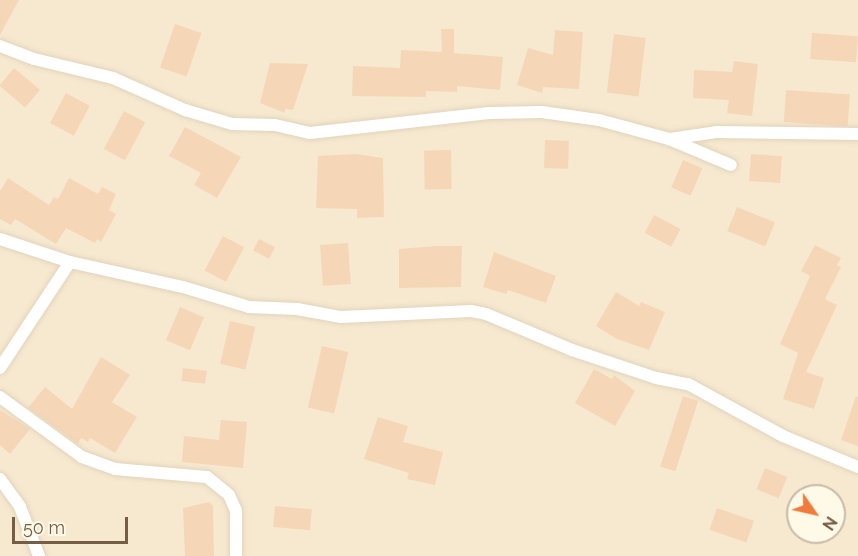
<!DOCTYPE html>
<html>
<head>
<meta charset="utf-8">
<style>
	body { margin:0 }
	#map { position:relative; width:858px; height:556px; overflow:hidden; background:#fef6e1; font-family:Raleway,sans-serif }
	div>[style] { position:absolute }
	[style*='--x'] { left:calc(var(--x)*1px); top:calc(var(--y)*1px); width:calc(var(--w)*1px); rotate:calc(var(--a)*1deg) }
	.residential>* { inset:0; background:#f6e9cf }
	.building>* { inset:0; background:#f5d7b7; transform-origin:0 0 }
	.roads { filter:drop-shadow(0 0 2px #e2d3bc) drop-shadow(0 0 2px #e2d3bc) }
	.street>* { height:12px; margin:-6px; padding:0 6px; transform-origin:6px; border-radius:6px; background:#fff }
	span { translate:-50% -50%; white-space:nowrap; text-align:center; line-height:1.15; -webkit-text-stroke:4.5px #fff9e8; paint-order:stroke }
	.north { position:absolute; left:786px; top:484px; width:60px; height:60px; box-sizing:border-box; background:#fff9e8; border:2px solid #c8bba7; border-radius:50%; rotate:124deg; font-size:16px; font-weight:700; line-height:24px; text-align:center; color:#765d46 }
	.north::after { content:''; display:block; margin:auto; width:21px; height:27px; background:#f07b3d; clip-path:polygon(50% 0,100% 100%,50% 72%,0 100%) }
	.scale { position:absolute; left:12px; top:517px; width:116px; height:27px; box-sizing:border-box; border:3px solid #765d46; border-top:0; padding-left:8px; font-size:18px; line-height:21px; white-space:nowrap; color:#765d46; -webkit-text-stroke:4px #fff9e8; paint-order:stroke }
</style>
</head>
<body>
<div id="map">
	<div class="residential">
		<div style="clip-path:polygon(evenodd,0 0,858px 0,858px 556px,0 556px,0 0,798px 496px,834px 496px,834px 532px,798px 532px,798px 496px)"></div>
	</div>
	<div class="building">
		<div style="clip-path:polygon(0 0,19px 0,0 35px)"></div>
		<div style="left:175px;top:24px;width:28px;height:46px;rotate:19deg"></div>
		<div style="clip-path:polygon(441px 29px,454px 29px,454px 53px,503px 57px,500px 90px,457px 86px,457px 92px,426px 91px,426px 97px,352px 96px,353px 66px,400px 68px,401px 50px,442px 52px)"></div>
		<div style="clip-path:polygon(555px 30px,583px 32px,579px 89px,543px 87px,542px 93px,517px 85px,528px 48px,553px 55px)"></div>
		<div style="left:812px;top:33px;width:46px;height:26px;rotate:4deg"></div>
		<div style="left:614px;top:34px;width:32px;height:59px;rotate:7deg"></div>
		<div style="clip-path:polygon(734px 61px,758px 64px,752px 116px,727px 113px,729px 100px,693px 98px,694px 70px,732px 72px)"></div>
		<div style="clip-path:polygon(270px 63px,308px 64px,293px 110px,285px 109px,285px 113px,260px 103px)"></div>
		<div style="left:14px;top:68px;width:34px;height:23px;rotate:40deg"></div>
		<div style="left:786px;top:90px;width:64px;height:32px;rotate:4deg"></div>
		<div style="left:66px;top:93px;width:27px;height:34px;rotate:28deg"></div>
		<div style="left:124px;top:111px;width:24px;height:43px;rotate:28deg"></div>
		<div style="clip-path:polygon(185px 127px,241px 157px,217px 198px,194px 185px,201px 173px,169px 156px)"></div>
		<div style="left:545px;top:140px;width:24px;height:28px;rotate:2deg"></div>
		<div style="left:451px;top:150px;width:39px;height:27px;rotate:89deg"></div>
		<div style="clip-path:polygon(356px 154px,383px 158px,384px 217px,357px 218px,357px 209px,316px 208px,318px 156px)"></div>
		<div style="left:751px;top:154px;width:31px;height:27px;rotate:4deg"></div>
		<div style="left:683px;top:160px;width:21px;height:30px;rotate:23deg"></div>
		<div style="clip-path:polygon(8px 178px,49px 205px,54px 197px,58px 199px,69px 178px,98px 194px,102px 187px,116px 194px,109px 210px,116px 214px,101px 242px,97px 239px,95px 243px,66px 228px,56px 244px,15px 219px,11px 225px,0 219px,0 191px)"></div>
		<div style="left:737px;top:207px;width:41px;height:26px;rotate:22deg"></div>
		<div style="left:654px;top:215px;width:30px;height:20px;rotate:28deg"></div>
		<div style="left:223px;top:236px;width:24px;height:39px;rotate:28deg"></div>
		<div style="left:259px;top:239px;width:18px;height:13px;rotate:27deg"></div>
		<div style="left:348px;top:243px;width:41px;height:28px;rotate:86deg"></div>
		<div style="clip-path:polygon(815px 245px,841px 258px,837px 265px,841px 267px,825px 299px,837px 305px,806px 372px,824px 378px,814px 409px,783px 399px,798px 353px,780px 344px,810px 276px,801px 271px)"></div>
		<div style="clip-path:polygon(436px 246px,462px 246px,461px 287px,399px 288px,399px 249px)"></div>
		<div style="clip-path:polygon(494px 252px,556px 276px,546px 303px,508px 290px,506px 294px,483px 287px)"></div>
		<div style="clip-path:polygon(616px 292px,639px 306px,641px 302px,665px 312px,649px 350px,617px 339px,596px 326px)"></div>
		<div style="left:180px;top:307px;width:26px;height:36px;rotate:23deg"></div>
		<div style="left:230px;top:321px;width:26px;height:44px;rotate:13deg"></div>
		<div style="left:322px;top:346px;width:27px;height:63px;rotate:13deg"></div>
		<div style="clip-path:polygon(101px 357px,130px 375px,112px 402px,137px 417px,115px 453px,90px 438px,88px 442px,81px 438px,78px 444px,28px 408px,45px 387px,72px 409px)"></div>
		<div style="left:183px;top:368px;width:24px;height:13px;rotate:7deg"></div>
		<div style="clip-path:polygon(594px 369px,612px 379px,614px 375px,635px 391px,615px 426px,575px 403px)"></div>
		<div style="left:683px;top:396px;width:16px;height:74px;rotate:18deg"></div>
		<div style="clip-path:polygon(856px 396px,858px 397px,858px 446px,841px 440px)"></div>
		<div style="clip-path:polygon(0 410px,30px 429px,10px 454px,0 445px)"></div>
		<div style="clip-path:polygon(378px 417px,408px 426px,403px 442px,443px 452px,435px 485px,407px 479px,409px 473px,364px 459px)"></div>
		<div style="clip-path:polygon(221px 420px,247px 422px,243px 468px,182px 462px,184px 436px,219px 440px)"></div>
		<div style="left:765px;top:468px;width:24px;height:23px;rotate:22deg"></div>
		<div style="clip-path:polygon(209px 502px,213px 506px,214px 556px,185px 556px,183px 508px)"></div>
		<div style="left:275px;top:506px;width:37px;height:21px;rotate:5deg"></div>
		<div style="left:717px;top:508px;width:39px;height:23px;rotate:19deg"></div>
	</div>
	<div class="roads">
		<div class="street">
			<div style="--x:0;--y:46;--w:36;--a:21"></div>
			<div style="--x:34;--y:59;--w:81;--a:13.5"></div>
			<div style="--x:113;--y:78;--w:79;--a:24"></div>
			<div style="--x:185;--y:110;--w:49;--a:16.6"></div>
			<div style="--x:232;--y:124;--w:43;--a:1.3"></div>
			<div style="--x:275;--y:125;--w:36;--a:13"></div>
			<div style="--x:310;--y:133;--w:180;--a:-6.4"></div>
			<div style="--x:489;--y:113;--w:53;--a:-1.1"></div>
			<div style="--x:542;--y:112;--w:58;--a:8"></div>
			<div style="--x:599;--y:120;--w:73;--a:15.2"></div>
			<div style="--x:669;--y:139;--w:67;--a:22.8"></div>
			<div style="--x:670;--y:139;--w:48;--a:-8.5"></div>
			<div style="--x:717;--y:132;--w:141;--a:0.8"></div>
			<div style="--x:0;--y:239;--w:74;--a:18.2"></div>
			<div style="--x:70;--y:262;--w:116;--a:12.5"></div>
			<div style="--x:183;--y:287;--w:69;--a:16.9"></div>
			<div style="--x:249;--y:307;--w:48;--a:2.4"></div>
			<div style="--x:297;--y:309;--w:45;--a:10.3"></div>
			<div style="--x:341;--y:317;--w:130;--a:-2.6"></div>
			<div style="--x:471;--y:311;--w:15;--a:11"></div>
			<div style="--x:486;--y:314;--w:93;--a:22.7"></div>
			<div style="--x:572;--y:350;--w:89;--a:18.4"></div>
			<div style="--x:656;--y:378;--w:33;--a:11"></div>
			<div style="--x:688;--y:384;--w:108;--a:28.7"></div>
			<div style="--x:783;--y:436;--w:81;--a:22.5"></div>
			<div style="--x:0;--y:368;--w:127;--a:-56.6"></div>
			<div style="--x:0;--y:397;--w:102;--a:36.2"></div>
			<div style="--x:82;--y:457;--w:35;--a:20"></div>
			<div style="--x:115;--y:469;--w:92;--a:5"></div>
			<div style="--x:207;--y:477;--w:28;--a:39"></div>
			<div style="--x:229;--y:495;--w:17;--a:66"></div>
			<div style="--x:236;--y:511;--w:45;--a:90"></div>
			<div style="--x:0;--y:479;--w:34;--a:54"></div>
			<div style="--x:20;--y:507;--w:53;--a:68.8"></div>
		</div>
	</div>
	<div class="north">N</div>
	<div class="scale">50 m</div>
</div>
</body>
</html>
